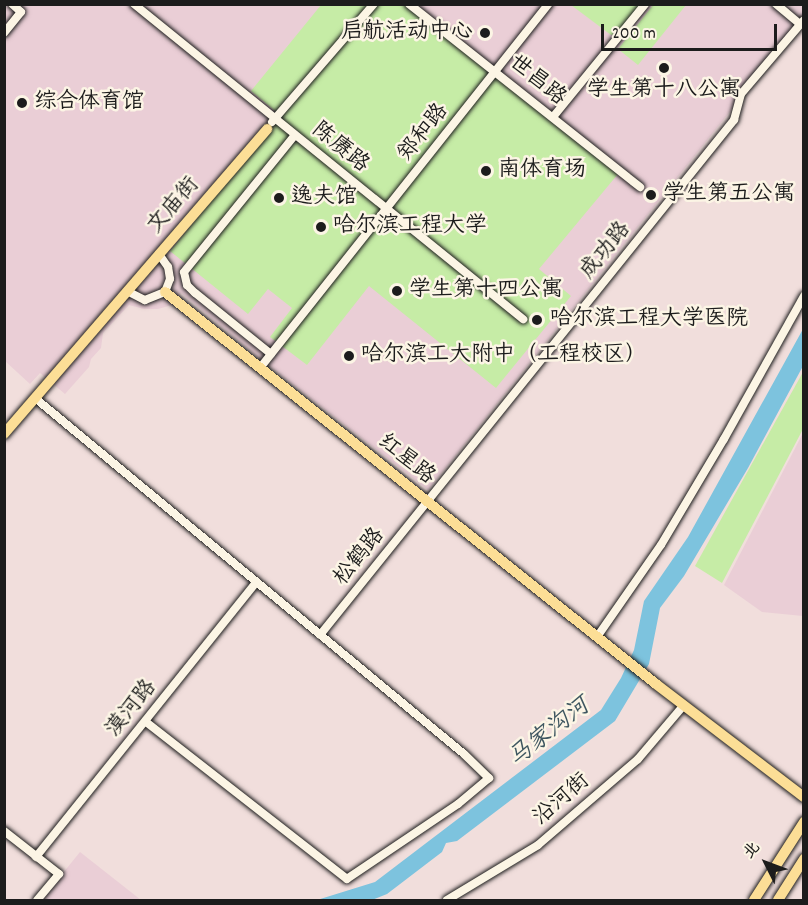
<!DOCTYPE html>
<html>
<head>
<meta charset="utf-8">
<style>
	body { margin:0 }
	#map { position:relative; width:808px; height:905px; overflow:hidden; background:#f1dedc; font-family:Dekko,"LXGW WenKai TC",sans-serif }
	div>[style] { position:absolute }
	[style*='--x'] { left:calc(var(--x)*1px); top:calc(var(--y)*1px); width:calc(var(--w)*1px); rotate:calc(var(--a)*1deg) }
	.built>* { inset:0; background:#eaced6 }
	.green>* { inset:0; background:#c6eca6 }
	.water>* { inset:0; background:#7dc3de }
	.roads { filter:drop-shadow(0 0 2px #1c1c1c) drop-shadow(0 0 2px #1c1c1c) }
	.minor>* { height:8px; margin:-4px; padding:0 4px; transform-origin:4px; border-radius:4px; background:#fcf5e5 }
	.major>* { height:10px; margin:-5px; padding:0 5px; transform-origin:5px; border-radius:5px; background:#fcde96 }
	.dots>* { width:16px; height:16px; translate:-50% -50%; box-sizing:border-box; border:3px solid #fcf5e5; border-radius:50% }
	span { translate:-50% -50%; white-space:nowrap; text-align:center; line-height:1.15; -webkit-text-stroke:5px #fcf5e5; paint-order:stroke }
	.poi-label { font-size:22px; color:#1c1c1c }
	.right { translate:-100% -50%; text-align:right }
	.left { translate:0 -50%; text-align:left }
	.street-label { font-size:22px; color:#1c1c1c }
	.water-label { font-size:24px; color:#3e5660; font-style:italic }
	.frame { position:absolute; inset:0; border:6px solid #1c1c1c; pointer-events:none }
	.north { position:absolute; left:736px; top:833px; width:60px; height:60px; -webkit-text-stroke:4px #fcf5e5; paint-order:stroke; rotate:312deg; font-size:16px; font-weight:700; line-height:24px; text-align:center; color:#1c1c1c }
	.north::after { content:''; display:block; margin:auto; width:21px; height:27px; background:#1c1c1c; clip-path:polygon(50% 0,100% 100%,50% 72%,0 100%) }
	.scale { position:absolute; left:601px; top:24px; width:176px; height:27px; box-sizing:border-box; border:3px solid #1c1c1c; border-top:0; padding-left:8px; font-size:18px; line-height:21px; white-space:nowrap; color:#1c1c1c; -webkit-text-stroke:4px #fcf5e5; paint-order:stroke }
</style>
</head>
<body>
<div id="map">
	<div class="built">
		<div style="clip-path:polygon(5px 5px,803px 5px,803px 20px,428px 490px,264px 362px,181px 293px,172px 305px,158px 309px,144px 309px,129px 305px,103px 333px,101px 348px,91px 359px,89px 367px,65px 394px,40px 373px,30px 384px,5px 361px)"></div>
		<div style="clip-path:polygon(803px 433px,803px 616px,762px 612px,724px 585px)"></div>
		<div style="clip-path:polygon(80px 852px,141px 900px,41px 900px)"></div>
	</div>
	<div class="green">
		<div style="clip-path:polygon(321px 5px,412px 5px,618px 174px,539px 269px,571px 296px,496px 388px,369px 286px,307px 365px,270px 337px,292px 308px,268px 289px,248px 314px,170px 251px,281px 116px,251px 91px)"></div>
		<div style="clip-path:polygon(571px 5px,640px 5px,617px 34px,611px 35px)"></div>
		<div style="clip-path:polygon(653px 5px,686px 5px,638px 65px,618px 49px)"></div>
		<div style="clip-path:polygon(803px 372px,803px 429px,722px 583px,695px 566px)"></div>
	</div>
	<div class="water">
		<div style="clip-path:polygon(803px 329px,803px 366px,748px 468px,684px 576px,660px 608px,649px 664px,615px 721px,457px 841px,446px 843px,442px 852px,387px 894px,372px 900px,317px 900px,375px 882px,601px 710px,621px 678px,634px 650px,644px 601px,688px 537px)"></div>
	</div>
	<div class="roads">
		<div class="minor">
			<div style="--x:134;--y:4;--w:501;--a:39"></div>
			<div style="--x:409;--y:4;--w:295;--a:38.4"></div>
			<div style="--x:776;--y:4;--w:31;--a:40"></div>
			<div style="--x:4;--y:33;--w:27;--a:-51"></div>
			<div style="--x:21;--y:12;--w:12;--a:-138"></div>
			<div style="--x:553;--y:117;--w:146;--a:-50.8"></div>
			<div style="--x:272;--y:122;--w:156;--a:-49.2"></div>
			<div style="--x:127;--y:291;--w:20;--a:27"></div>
			<div style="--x:145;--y:300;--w:22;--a:-22"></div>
			<div style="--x:165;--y:292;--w:14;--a:-69"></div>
			<div style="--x:170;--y:279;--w:12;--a:-99"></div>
			<div style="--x:168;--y:267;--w:16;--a:-125"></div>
			<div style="--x:271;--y:354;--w:97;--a:-141.2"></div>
			<div style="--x:195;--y:293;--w:11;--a:-135"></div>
			<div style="--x:187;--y:285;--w:13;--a:-103"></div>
			<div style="--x:184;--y:272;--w:176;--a:-51"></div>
			<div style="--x:260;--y:368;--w:465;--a:-51.6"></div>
			<div style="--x:35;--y:398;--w:557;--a:39.69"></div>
			<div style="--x:464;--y:754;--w:35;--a:44"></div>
			<div style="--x:489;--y:778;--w:40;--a:140"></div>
			<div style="--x:458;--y:804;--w:134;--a:146"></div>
			<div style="--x:347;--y:879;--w:256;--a:-142"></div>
			<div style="--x:320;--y:635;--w:661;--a:-51.2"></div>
			<div style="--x:734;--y:120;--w:27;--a:-75"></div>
			<div style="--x:741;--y:94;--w:97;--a:-49.6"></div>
			<div style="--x:597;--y:637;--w:112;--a:-55.2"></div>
			<div style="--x:661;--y:545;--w:123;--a:-59.3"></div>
			<div style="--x:724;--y:439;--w:164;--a:-60.8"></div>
			<div style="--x:4;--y:831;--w:70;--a:38"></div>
			<div style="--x:59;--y:874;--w:34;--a:130"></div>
			<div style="--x:36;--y:857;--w:352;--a:-51.3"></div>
			<div style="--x:447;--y:900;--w:106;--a:-31.1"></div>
			<div style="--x:538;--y:845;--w:132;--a:-40.7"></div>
			<div style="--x:638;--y:759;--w:71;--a:-49.6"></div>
		</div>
		<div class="major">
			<div style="--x:165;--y:292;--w:628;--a:38.6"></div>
			<div style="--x:656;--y:684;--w:186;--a:37.4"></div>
			<div style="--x:4;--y:434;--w:403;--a:-49.2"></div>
			<div style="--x:754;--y:900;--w:93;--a:-57.3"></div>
			<div style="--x:778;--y:900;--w:49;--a:-57.6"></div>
		</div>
	</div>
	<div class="dots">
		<div style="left:485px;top:33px;background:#1c1c1c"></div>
		<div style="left:664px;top:68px;background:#1c1c1c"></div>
		<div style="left:22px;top:103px;background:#1c1c1c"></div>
		<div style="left:486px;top:171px;background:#1c1c1c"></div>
		<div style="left:651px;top:195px;background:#1c1c1c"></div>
		<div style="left:279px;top:198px;background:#1c1c1c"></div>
		<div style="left:321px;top:227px;background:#1c1c1c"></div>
		<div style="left:397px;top:291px;background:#1c1c1c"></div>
		<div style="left:537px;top:320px;background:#1c1c1c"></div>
		<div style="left:349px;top:356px;background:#1c1c1c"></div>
	</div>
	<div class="poi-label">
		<span class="right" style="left:473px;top:33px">启航活动中心</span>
		<span style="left:664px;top:91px">学生第十八公寓</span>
		<span class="left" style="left:34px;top:103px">综合体育馆</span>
		<span class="left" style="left:498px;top:171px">南体育场</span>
		<span class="left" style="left:663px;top:195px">学生第五公寓</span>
		<span class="left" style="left:291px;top:198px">逸夫馆</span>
		<span class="left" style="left:333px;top:227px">哈尔滨工程大学</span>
		<span class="left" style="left:409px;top:291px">学生第十四公寓</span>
		<span class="left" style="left:550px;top:320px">哈尔滨工程大学医院</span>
		<span class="left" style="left:361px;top:356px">哈尔滨工大附中（工程校区）</span>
	</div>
	<div class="street-label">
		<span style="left:537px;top:81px;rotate:39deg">世昌路</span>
		<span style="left:424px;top:133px;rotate:-52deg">郑和路</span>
		<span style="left:340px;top:148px;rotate:39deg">陈赓路</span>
		<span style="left:174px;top:206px;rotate:-49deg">文庙街</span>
		<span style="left:606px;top:251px;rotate:-51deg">成功路</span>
		<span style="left:406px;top:460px;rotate:39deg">红星路</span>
		<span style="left:360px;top:557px;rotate:-51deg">松鹤路</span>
		<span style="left:132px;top:709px;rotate:-51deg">漠河路</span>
		<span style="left:562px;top:800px;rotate:-41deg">沿河街</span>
	</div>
	<div class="water-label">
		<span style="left:550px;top:734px;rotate:-38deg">马家沟河</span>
	</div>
	<div class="frame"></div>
	<div class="north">北</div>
	<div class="scale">200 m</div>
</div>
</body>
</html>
